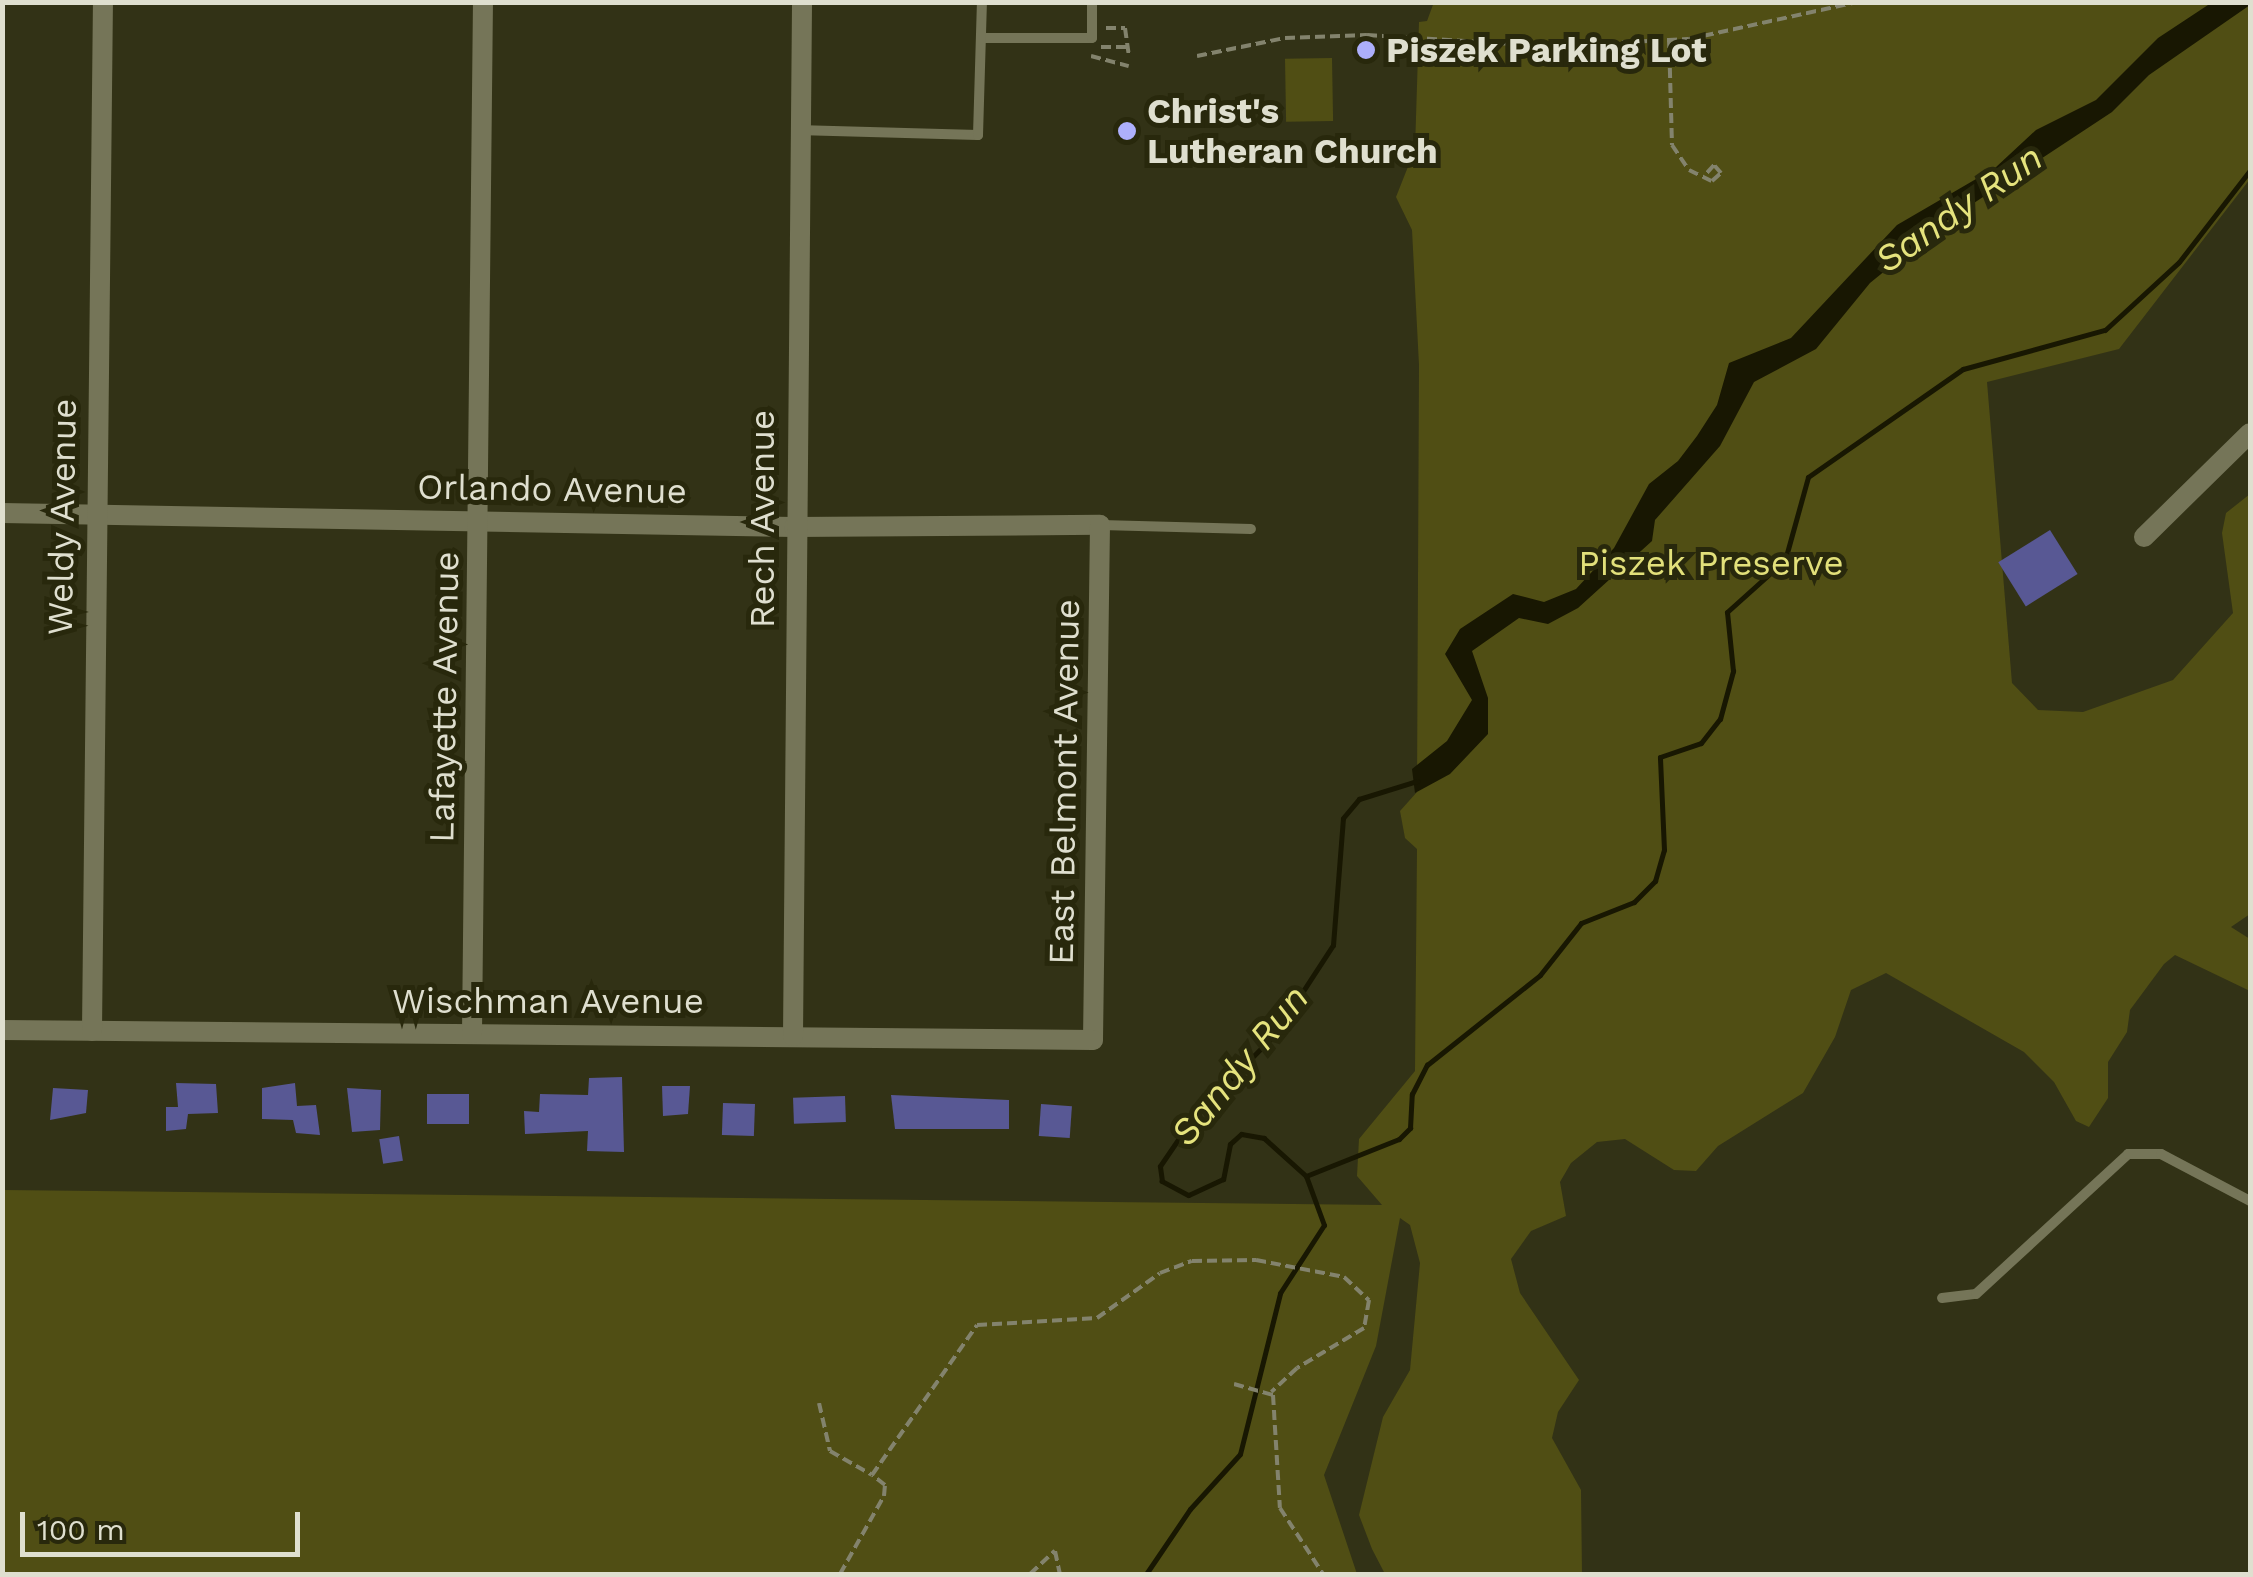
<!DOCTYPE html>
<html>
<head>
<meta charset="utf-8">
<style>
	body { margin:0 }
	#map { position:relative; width:2253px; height:1577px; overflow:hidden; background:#323216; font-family:"Work Sans",sans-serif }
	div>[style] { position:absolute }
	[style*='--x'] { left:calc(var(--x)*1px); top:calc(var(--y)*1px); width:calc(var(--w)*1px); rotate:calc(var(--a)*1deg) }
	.green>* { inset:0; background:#504e14; transform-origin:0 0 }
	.water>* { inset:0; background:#181702 }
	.stream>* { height:5px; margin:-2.5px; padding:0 2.5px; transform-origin:2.5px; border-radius:2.5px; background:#181702 }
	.building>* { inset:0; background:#585894; transform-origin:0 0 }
	.path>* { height:4px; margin-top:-2px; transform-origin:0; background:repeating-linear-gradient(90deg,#83836d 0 10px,transparent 0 15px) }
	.service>* { height:10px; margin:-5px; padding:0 5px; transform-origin:5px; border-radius:5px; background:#757558 }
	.minor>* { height:20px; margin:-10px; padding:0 10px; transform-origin:10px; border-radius:10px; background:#757558 }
	.dots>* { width:28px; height:28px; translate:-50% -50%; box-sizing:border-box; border:5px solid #28280c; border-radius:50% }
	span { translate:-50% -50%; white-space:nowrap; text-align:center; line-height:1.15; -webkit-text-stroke:10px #28280c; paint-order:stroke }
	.poi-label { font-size:35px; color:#dfdfcf; font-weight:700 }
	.left { translate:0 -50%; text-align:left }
	.street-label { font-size:35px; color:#dfdfcf }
	.park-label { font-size:35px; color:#e2e07a }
	.water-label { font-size:38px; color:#e5e37d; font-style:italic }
	.frame { position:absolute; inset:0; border:5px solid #dfdfcf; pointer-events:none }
	.scale { position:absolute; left:20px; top:1512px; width:280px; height:45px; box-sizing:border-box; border:5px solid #dfdfcf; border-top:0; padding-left:12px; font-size:30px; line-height:35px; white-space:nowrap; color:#dfdfcf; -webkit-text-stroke:8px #28280c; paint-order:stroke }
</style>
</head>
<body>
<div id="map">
	<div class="green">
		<div style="clip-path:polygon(1434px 2px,2250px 3px,2250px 179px,2119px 349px,1987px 382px,2012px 683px,2038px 710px,2083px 712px,2173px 680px,2233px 613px,2222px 533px,2226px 513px,2250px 494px,2250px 914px,2231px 927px,2250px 939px,2250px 991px,2175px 955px,2164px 964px,2130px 1010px,2127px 1032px,2108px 1062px,2108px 1098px,2089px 1127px,2076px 1121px,2054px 1082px,2024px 1052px,1886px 973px,1851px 990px,1835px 1037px,1803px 1093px,1718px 1146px,1696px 1171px,1674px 1170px,1625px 1139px,1597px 1142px,1571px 1163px,1560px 1182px,1566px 1216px,1531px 1231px,1511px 1259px,1520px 1293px,1579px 1380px,1558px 1412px,1552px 1438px,1581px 1490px,1582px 1574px,1385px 1574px,1372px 1549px,1359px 1515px,1383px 1417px,1410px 1370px,1420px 1263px,1410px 1225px,1400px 1218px,1376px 1346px,1324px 1475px,1357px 1574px,3px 1574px,3px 1190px,1382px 1205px,1357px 1176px,1359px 1139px,1415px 1071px,1417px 849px,1405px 838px,1400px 811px,1417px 792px,1419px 365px,1412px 230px,1396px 197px,1415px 149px,1419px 22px,1427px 21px)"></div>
		<div style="left:1332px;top:58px;width:63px;height:47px;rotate:89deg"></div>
	</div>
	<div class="water">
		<div style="clip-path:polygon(2211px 3px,2250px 5px,2149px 75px,2112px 112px,1945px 222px,1870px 283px,1816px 349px,1754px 382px,1720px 446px,1655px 520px,1652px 541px,1578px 608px,1548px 624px,1519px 618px,1472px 651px,1488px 698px,1488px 734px,1450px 774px,1415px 793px,1412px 769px,1447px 741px,1472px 700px,1445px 654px,1460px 629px,1513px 594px,1544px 602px,1576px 589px,1614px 548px,1649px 484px,1678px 461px,1697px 436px,1717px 405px,1729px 363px,1791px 338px,1897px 225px,1995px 168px,2036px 130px,2096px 100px,2158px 38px)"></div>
	</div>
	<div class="stream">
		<div style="--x:1306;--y:1176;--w:100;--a:-21.7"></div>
		<div style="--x:1399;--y:1139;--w:16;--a:-45"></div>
		<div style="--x:1410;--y:1128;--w:34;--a:-87"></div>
		<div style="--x:1412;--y:1094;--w:33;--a:-63"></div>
		<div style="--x:1427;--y:1065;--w:144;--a:-38.5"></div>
		<div style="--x:1540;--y:975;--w:66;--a:-51.7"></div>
		<div style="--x:1581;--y:923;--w:57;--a:-21.6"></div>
		<div style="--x:1634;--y:902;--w:30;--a:-45"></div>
		<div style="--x:1655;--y:881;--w:32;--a:-74"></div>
		<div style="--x:1664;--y:850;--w:93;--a:-92.5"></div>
		<div style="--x:1660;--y:757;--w:43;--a:-18.9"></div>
		<div style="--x:1701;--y:743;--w:31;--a:-52"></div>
		<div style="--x:1720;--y:719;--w:50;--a:-74.8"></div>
		<div style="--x:1733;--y:671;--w:59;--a:-95.8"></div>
		<div style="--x:1727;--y:612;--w:78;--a:-41.9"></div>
		<div style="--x:1785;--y:560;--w:86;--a:-74.5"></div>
		<div style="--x:1808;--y:477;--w:189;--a:-34.9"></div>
		<div style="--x:1963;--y:369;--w:147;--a:-15.4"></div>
		<div style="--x:2105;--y:330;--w:100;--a:-42.6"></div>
		<div style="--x:2179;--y:262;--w:116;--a:-52.3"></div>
		<div style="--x:1146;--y:1574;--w:78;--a:-55.9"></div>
		<div style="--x:1190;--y:1509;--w:74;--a:-47.7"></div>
		<div style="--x:1240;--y:1454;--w:166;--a:-76"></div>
		<div style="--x:1280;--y:1293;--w:81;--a:-57.1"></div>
		<div style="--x:1324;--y:1225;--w:52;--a:-110.2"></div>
		<div style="--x:1306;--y:1176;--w:57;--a:-137.9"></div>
		<div style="--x:1264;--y:1138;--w:23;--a:-170"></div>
		<div style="--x:1241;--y:1134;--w:15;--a:138"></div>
		<div style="--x:1230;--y:1144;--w:36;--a:101"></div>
		<div style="--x:1223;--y:1179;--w:38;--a:155"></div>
		<div style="--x:1188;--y:1195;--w:30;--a:-152"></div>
		<div style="--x:1162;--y:1181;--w:15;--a:-98"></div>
		<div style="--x:1160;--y:1166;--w:57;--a:-55.8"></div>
		<div style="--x:1192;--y:1119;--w:119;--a:-45.7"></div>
		<div style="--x:1275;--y:1034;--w:106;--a:-56.9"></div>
		<div style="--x:1333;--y:945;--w:127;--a:-85.5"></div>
		<div style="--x:1343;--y:818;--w:25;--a:-50"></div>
		<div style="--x:1359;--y:799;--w:61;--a:-17.2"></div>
	</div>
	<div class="building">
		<div style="left:2050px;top:530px;width:52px;height:61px;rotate:58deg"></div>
		<div style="clip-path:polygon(622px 1077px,624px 1152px,587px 1151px,588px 1131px,525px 1134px,524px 1111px,539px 1112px,540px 1094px,588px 1095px,589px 1078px)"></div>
		<div style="clip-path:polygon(176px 1083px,216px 1084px,218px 1113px,188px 1114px,186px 1129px,166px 1131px,166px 1107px,178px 1107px)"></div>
		<div style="clip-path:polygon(295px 1083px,297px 1106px,316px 1105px,320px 1135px,296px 1133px,293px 1120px,262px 1119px,262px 1088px)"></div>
		<div style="clip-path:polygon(662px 1086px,690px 1086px,688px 1114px,663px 1116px)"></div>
		<div style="clip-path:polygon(53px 1088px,88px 1090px,86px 1113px,50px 1120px)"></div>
		<div style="clip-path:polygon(347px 1088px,381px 1090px,380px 1130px,352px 1132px)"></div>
		<div style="left:427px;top:1094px;width:42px;height:30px"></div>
		<div style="clip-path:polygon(891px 1095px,1009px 1100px,1009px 1129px,895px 1129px)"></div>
		<div style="left:845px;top:1096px;width:26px;height:52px;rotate:88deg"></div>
		<div style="left:723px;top:1103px;width:32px;height:32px;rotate:2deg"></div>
		<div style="left:1041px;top:1104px;width:31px;height:32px;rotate:4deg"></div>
		<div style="left:399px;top:1136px;width:25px;height:20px;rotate:81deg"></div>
	</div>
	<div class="path">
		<div style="--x:1106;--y:28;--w:19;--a:0"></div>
		<div style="--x:1125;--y:28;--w:27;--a:82"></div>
		<div style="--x:1669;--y:38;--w:107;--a:88.4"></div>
		<div style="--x:1672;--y:145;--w:30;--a:56"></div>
		<div style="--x:1689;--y:170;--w:25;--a:26"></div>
		<div style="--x:1712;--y:181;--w:12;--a:-42"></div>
		<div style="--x:1721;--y:173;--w:11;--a:-131"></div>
		<div style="--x:1714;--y:165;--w:13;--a:132"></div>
		<div style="--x:1101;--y:47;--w:25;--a:0"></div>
		<div style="--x:1091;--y:56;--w:39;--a:15"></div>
		<div style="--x:1197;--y:56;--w:90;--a:-11.6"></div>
		<div style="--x:1285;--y:38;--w:82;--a:-2.1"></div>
		<div style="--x:1367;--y:35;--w:180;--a:3.5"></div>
		<div style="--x:1547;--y:46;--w:142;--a:-2.8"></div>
		<div style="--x:1689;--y:39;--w:172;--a:-12.4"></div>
		<div style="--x:1234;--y:1384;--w:41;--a:15.8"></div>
		<div style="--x:1273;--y:1395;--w:113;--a:86.5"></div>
		<div style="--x:1280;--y:1508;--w:79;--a:56.9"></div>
		<div style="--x:819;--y:1403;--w:49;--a:77.1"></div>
		<div style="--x:830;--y:1451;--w:48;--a:29.7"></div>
		<div style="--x:872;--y:1475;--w:183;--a:-55"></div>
		<div style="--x:977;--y:1325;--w:120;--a:-3.3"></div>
		<div style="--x:1097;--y:1318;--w:77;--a:-35.5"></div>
		<div style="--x:1160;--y:1273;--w:34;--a:-21"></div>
		<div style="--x:1192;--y:1261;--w:64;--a:-0.9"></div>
		<div style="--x:1256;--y:1260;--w:90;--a:10.9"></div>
		<div style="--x:1344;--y:1277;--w:34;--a:43"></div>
		<div style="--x:1369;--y:1300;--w:28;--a:100"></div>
		<div style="--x:1364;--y:1328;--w:78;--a:149.2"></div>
		<div style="--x:1297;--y:1368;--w:35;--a:137"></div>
		<div style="--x:840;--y:1574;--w:90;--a:-60.6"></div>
		<div style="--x:884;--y:1496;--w:11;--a:-85"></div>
		<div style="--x:885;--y:1485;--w:16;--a:-142"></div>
		<div style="--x:1030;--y:1574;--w:34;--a:-43"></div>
		<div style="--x:1055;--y:1551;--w:24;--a:78"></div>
	</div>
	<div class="service">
		<div style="--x:983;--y:38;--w:109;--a:0"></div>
		<div style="--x:1092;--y:38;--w:36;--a:-90"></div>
		<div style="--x:797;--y:130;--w:181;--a:1.6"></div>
		<div style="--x:978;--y:135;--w:133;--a:-88.3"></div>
		<div style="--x:1101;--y:525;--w:150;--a:1.5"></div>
		<div style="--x:1942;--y:1298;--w:34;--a:-7"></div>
		<div style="--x:1976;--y:1294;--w:207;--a:-42.6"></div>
		<div style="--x:2128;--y:1154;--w:33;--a:0"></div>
		<div style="--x:2161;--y:1154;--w:101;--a:27.8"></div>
	</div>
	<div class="minor">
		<div style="--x:2;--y:513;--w:792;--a:1.01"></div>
		<div style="--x:794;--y:527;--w:306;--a:-0.4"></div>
		<div style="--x:1100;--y:525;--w:515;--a:90.78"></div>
		<div style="--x:1093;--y:1040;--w:1091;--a:-179.47"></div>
		<div style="--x:2144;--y:537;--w:148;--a:-44.5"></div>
		<div style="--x:92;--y:1031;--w:1029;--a:-89.39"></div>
		<div style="--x:472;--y:1033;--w:1031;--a:-89.39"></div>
		<div style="--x:793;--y:1036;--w:1034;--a:-89.5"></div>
	</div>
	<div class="dots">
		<div style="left:1366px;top:50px;background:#adaffb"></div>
		<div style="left:1127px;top:131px;background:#adaffb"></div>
	</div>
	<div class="poi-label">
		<span class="left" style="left:1386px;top:50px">Piszek Parking Lot</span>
		<span class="left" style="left:1147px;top:131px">Christ's<br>Lutheran Church</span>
	</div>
	<div class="street-label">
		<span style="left:552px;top:489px;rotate:1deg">Orlando Avenue</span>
		<span style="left:62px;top:517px;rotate:-89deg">Weldy Avenue</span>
		<span style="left:762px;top:519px;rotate:-90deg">Rech Avenue</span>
		<span style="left:444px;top:697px;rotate:-89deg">Lafayette Avenue</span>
		<span style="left:1064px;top:782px;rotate:-89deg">East Belmont Avenue</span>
		<span style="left:548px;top:1001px">Wischman Avenue</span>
	</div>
	<div class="park-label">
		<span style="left:1711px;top:563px">Piszek Preserve</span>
	</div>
	<div class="water-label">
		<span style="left:1959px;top:209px;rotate:-35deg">Sandy Run</span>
		<span style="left:1240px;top:1066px;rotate:-51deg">Sandy Run</span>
	</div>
	<div class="frame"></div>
	<div class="scale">100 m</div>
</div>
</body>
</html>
